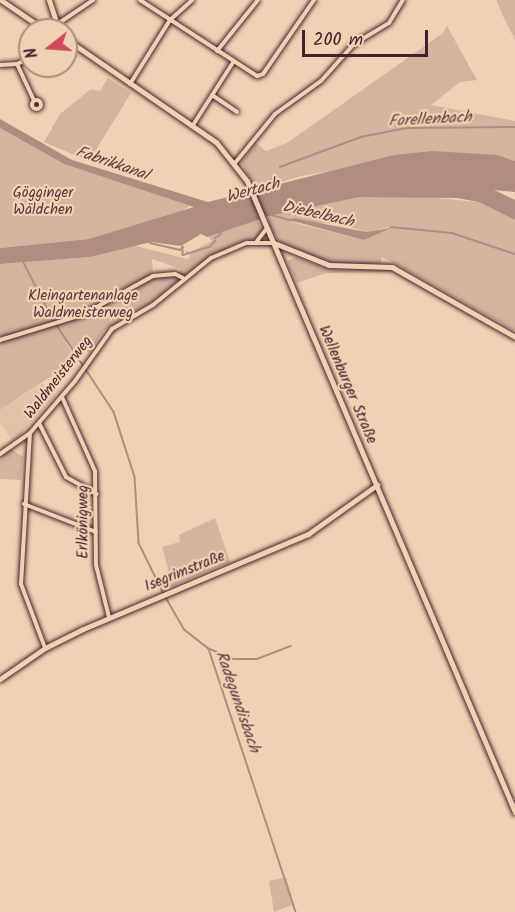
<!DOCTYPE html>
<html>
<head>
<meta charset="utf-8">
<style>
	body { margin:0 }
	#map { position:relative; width:515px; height:912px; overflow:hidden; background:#edd3b4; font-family:Kalam,sans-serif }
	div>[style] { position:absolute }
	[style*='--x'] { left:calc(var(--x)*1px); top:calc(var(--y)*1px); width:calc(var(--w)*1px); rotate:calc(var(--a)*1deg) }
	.built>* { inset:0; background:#dfc4a9 }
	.green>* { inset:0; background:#d2b59e }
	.water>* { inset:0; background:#af8e80 }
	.stream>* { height:1.5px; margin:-0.75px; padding:0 0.75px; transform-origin:0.75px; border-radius:0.75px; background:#af8e80 }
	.roads { filter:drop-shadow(0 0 2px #4a1f2b) drop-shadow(0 0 2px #4a1f2b) }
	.street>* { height:4px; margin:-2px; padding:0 2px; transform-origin:2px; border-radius:2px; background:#edd3b4 }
	.street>.ring { margin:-2px; padding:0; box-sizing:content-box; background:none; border:4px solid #edd3b4; border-radius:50% }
	.secondary>* { height:5px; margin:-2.5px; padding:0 2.5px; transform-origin:2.5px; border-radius:2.5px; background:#edd3b4 }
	span { translate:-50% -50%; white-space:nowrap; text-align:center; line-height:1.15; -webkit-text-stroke:4.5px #edd3b4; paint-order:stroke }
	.park-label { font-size:15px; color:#5e363c }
	.street-label { font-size:15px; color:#4a1f2b }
	.water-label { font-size:16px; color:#633b40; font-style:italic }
	.north { position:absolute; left:18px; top:18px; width:60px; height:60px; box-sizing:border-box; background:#edd3b4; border:2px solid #ac8b7d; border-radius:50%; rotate:253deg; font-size:16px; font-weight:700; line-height:24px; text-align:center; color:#4a1f2b }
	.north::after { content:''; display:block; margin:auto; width:21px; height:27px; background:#d1495b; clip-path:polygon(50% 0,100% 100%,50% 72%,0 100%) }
	.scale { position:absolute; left:302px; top:30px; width:126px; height:27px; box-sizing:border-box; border:3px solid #4a1f2b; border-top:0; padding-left:8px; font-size:18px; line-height:21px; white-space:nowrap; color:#4a1f2b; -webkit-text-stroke:4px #edd3b4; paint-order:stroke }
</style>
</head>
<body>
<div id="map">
	<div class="built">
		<div style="clip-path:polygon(43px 383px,56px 395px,13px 442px,0 423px,0 410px)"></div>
	</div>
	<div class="green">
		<div style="clip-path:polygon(496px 0,515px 0,515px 40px,503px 16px)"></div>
		<div style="clip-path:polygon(447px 26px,477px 80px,460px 82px,431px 105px,515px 121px,515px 161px,497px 155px,348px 168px,301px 176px,256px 190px,241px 162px,256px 143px,266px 151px,287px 143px,443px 33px)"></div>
		<div style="clip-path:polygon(108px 78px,131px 93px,89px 161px,44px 142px,60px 114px,91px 89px,100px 91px)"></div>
		<div style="clip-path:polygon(0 128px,64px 164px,191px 205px,176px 215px,89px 239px,0 248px)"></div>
		<div style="clip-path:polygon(evenodd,403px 195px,479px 202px,515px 220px,515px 331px,389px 260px,381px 257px,381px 263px,346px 264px,323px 261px,279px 241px,269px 226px,269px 216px,360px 197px,403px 195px,291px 222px,340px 224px,366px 232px,390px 227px,364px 240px,291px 222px)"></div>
		<div style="clip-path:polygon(257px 219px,263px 233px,257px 239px,232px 245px,183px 276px,178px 273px,181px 269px,152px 259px,153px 275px,171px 274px,179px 280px,152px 302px,104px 330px,89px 353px,83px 348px,73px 350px,54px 321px,74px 357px,68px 365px,0 410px,0 264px,90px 257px,132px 245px,187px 259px,190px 256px,184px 250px,190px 252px,212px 241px,207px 235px)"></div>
		<div style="clip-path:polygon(295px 257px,325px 268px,389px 269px,391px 272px,326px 273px,297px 283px,287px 261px)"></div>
		<div style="clip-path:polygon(10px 449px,23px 457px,21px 480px,0 479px,0 455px)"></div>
		<div style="clip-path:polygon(215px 518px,230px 562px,166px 589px,168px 568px,162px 547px,180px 542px,179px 535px)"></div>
		<div style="clip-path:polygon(286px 877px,294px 904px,274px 912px,269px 881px)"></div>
	</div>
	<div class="water">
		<div style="clip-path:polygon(0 119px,72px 160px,208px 202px,394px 155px,433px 151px,497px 155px,515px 161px,515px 192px,494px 190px,515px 200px,515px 220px,479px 202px,457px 198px,360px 197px,269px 216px,207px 237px,201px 234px,181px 246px,151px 242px,90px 257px,0 264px,0 248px,89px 239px,194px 207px,64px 164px,0 128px)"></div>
		<div style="clip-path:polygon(294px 218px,366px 232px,391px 228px,364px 240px,289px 220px)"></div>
	</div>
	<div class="stream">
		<div style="--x:280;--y:167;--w:86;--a:-20.3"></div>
		<div style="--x:361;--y:137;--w:47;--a:-11.1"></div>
		<div style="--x:407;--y:128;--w:108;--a:-0.5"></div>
		<div style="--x:268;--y:186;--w:10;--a:-61"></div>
		<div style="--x:272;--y:215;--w:19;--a:16"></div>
		<div style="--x:391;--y:227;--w:61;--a:5.6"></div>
		<div style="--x:452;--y:233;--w:66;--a:18.4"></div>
		<div style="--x:215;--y:238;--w:7;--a:-34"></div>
		<div style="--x:221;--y:234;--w:4;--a:-117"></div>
		<div style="--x:150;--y:243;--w:31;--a:13"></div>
		<div style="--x:180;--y:250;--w:4;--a:-45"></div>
		<div style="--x:183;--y:247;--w:8;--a:90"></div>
		<div style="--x:183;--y:255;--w:28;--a:-17"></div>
		<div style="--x:210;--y:247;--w:8;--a:-50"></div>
		<div style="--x:24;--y:263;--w:65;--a:62.7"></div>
		<div style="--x:54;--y:321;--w:109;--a:56.6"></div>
		<div style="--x:114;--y:412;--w:68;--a:72.1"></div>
		<div style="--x:135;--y:477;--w:66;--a:86.5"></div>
		<div style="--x:139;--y:543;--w:55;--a:63.9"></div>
		<div style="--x:165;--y:596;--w:39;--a:60"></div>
		<div style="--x:185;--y:630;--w:31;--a:38"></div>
		<div style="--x:209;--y:649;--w:277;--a:71.7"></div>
		<div style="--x:210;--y:649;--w:25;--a:23"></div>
		<div style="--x:233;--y:659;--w:24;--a:0"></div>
		<div style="--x:257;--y:659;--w:36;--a:-21"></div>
	</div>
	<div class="roads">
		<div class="street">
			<div style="--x:140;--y:0;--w:140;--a:33"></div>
			<div style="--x:257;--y:76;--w:6;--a:-18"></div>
			<div style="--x:263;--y:74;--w:90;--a:-55.4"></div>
			<div style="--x:56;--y:25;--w:45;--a:-34"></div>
			<div style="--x:217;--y:51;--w:65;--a:-51.2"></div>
			<div style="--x:17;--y:64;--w:40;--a:65"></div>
			<div style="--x:0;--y:65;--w:17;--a:-3"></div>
			<div style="--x:17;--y:64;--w:14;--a:-25"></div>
			<div style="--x:130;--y:84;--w:75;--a:-58"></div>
			<div style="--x:170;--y:20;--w:30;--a:-42"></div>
			<div style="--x:212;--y:95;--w:30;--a:34"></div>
			<div class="ring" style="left:31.5px;top:99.5px;width:5px;height:5px"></div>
			<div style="--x:193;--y:125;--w:76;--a:-57.4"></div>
			<div style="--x:235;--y:163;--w:63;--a:-50.8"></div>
			<div style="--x:275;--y:114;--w:57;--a:-35.7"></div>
			<div style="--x:321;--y:81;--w:50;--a:-48.3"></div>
			<div style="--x:354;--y:44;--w:41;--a:-31"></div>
			<div style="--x:389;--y:23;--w:27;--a:-59"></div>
			<div style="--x:257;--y:241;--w:16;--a:-52"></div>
			<div style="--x:0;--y:340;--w:86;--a:-17"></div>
			<div style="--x:82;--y:315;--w:81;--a:-28.8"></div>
			<div style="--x:153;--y:276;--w:22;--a:-5"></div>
			<div style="--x:175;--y:274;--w:9;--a:27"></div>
			<div style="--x:62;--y:397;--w:81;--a:66"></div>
			<div style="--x:95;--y:471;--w:94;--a:89.4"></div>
			<div style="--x:96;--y:565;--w:54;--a:76"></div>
			<div style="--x:39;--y:423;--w:60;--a:63.4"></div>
			<div style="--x:66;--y:477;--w:35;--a:29"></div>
			<div style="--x:30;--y:433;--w:151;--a:93.4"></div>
			<div style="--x:21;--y:584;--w:68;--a:69.4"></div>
			<div style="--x:0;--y:454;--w:37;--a:-35"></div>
			<div style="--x:30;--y:433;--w:69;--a:-49.1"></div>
			<div style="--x:75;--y:381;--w:64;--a:-54.6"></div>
			<div style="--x:112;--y:329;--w:48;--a:-30.3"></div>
			<div style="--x:153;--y:305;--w:75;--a:-39"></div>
			<div style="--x:211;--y:258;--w:39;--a:-23"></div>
			<div style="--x:247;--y:243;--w:27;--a:0"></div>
			<div style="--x:24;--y:504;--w:77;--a:21.3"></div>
		</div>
		<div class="secondary">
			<div style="--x:1;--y:0;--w:53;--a:34.3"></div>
			<div style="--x:49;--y:0;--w:32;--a:72"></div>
			<div style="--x:66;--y:39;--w:182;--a:34.5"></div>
			<div style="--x:216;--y:142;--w:50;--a:51.5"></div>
			<div style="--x:247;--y:181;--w:686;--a:66.99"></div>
			<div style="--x:274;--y:243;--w:59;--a:21.8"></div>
			<div style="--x:329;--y:265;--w:63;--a:1.8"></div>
			<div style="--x:392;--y:267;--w:142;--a:29.6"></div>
			<div style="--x:0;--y:679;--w:55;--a:-34.6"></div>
			<div style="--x:45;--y:648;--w:42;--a:-26.6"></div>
			<div style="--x:83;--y:629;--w:244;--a:-22.9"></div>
			<div style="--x:308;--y:534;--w:85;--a:-35.4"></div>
		</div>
	</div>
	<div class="park-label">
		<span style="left:43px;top:202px">Gögginger<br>Wäldchen</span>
		<span style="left:83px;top:305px">Kleingartenanlage<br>Waldmeisterweg</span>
	</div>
	<div class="street-label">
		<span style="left:59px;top:378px;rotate:-52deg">Waldmeisterweg</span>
		<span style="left:347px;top:385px;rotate:67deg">Wellenburger Straße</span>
		<span style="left:84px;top:522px;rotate:-90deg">Erlkönigweg</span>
		<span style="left:185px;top:572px;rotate:-22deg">Isegrimstraße</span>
	</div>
	<div class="water-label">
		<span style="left:430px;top:120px;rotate:-3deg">Forellenbach</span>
		<span style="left:112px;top:164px;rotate:19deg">Fabrikkanal</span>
		<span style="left:253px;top:191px;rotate:-15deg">Wertach</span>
		<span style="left:318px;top:215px;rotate:13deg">Diebelbach</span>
		<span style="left:237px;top:702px;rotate:71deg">Radegundisbach</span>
	</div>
	<div class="north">N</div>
	<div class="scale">200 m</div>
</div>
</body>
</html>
